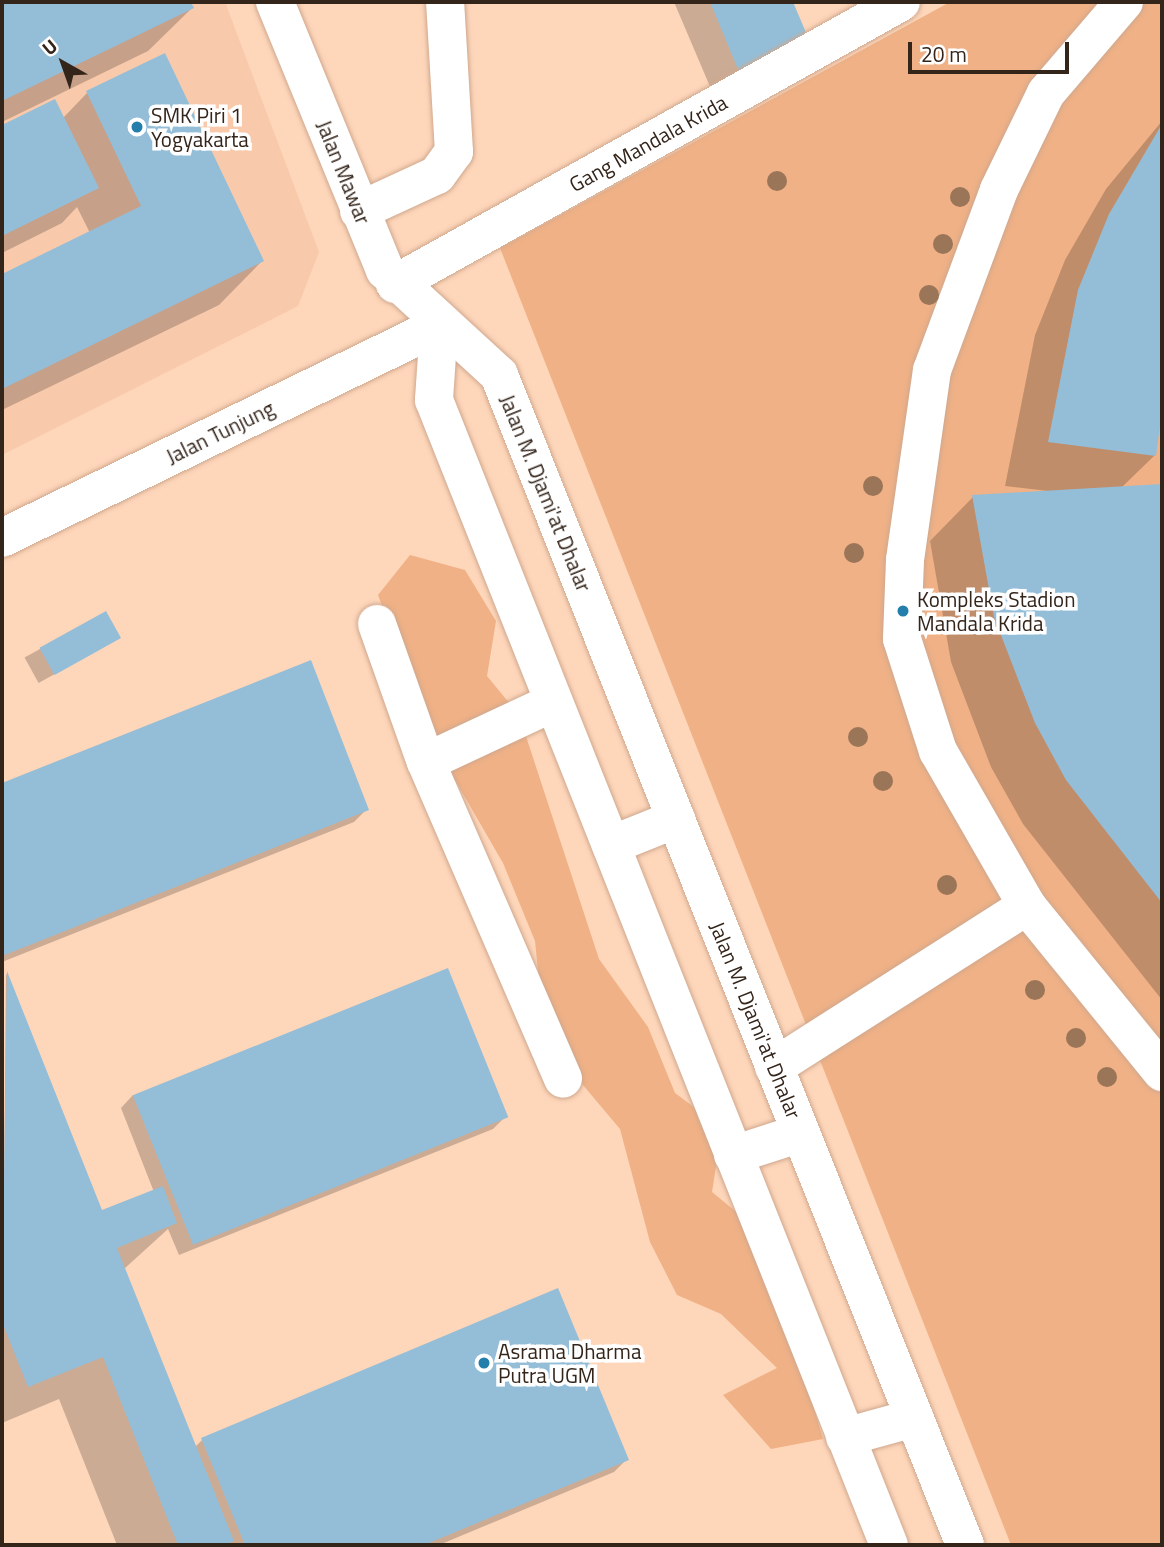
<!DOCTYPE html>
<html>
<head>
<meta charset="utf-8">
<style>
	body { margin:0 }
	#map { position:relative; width:1164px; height:1547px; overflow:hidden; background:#fed6ba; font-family:"Titillium Web",sans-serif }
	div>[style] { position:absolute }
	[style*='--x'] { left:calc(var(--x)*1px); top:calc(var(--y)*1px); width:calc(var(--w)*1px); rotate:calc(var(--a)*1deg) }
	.built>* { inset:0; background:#f8c9aa }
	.green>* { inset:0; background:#f0b186 }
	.shadow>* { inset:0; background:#0003; transform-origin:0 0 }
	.building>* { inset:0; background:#94bed8; transform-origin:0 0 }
	.roads { filter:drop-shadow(0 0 2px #cfa88e) drop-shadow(0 0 2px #cfa88e) }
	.minor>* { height:38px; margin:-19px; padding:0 19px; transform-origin:19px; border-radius:19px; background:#fff }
	.trees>* { width:20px; height:20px; margin:-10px; border-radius:50%; background:#9a7558 }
	.dots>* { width:19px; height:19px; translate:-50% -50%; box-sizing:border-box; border:4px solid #fff; border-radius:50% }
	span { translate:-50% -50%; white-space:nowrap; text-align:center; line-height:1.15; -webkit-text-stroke:7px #fff; paint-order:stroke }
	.poi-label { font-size:21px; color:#34251b }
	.left { translate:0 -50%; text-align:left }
	.street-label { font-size:21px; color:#34251b }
	.frame { position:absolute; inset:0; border:4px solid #34251b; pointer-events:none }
	.north { position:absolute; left:28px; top:28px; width:70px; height:70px; -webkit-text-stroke:5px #fff; paint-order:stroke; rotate:320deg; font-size:19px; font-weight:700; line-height:28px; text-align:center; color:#34251b }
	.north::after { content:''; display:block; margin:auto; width:24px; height:32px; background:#34251b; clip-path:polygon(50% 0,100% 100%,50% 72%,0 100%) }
	.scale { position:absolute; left:908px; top:42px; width:161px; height:32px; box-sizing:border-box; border:4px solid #34251b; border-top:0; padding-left:9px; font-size:21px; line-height:24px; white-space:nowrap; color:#34251b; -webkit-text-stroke:5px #fff; paint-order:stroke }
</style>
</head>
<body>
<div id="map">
	<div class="built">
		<div style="clip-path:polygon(2px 2px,225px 2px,319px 252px,298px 306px,2px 455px)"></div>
	</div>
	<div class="green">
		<div style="clip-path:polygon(950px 2px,1162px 2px,1162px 1545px,1011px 1545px,500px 248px)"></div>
		<div style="clip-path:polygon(410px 555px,465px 570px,496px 621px,487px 676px,519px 715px,599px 959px,648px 1027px,675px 1093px,722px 1128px,712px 1192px,762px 1233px,823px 1439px,771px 1449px,723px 1395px,777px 1368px,721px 1314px,677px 1295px,650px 1242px,620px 1129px,545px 1040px,535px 941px,503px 863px,433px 742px,378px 595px)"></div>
	</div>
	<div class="shadow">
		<div style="clip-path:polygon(2px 2px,189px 2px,192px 8px,148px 51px,2px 122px)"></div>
		<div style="clip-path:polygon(674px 2px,791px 2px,811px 49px,717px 103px)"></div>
		<div style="clip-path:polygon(87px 93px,262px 261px,219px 305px,2px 410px,2px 276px,90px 233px,77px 207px,62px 223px,2px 253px,2px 127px,54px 101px,63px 118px)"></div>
		<div style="clip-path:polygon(1162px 121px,1162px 409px,1155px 455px,1121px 488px,1162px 486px,1162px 1000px,1023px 824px,991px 767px,951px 662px,930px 541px,973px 497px,1048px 491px,1005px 486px,1035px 335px,1065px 260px,1106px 189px)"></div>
		<div style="left:105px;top:613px;width:29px;height:92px;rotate:61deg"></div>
		<div style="clip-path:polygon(310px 663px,367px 809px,354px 822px,2px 962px,2px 785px)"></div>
		<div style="clip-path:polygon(6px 973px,101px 1213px,154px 1192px,121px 1108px,133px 1095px,506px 1116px,493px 1129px,179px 1255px,168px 1229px,124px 1269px,195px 1447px,202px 1440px,627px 1459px,614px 1472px,439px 1545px,117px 1545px,59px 1399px,2px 1423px)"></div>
	</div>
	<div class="building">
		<div style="clip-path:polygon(2px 2px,191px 2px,194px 8px,2px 101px)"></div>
		<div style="clip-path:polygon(710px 2px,793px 2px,813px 49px,742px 79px)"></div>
		<div style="clip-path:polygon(165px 53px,264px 261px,2px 389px,2px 274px,141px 206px,86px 91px)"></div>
		<div style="clip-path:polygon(55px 99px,99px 188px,2px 236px,2px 125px)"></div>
		<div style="clip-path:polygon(1162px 124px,1162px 411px,1156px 456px,1048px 442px,1078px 290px,1109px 214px)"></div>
		<div style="clip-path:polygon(1162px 484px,1162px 903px,1066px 780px,1035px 723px,994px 617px,972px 495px)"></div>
		<div style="left:106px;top:611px;width:31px;height:76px;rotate:61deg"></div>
		<div style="clip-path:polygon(311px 660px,369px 810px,2px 956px,2px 783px)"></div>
		<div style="left:448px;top:968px;width:161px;height:340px;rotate:68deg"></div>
		<div style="clip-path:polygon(7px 971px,102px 1210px,163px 1186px,177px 1223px,117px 1248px,234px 1541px,224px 1545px,178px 1545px,103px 1357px,28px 1387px,2px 1322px)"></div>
		<div style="clip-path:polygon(558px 1288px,629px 1460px,424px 1545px,245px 1545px,201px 1438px)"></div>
	</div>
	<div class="roads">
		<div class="minor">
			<div style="--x:275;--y:2;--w:290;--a:67.7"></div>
			<div style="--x:385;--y:270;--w:155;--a:42.6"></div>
			<div style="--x:499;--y:375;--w:1259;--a:68.28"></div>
			<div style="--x:1124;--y:2;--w:120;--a:130.6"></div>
			<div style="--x:1046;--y:93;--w:108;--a:115.9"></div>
			<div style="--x:999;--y:190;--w:192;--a:110.4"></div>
			<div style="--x:932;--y:370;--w:192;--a:98.1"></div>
			<div style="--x:905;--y:560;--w:79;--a:92.2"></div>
			<div style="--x:902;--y:639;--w:118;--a:72.2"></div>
			<div style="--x:938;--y:751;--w:179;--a:60.1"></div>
			<div style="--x:1027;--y:906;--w:214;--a:50.9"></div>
			<div style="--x:359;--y:211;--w:86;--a:-24.8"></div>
			<div style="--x:437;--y:175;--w:29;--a:-54"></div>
			<div style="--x:454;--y:152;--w:150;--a:-93.4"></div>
			<div style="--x:395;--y:284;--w:579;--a:-29.13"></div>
			<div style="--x:439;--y:326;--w:74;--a:93.9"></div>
			<div style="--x:434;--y:400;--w:1232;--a:68.33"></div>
			<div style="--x:2;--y:538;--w:486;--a:-25.9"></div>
			<div style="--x:377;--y:624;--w:146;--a:70.5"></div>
			<div style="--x:426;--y:762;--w:345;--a:66.6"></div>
			<div style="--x:426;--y:762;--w:141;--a:-25.1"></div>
			<div style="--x:611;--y:845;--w:70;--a:-21.8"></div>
			<div style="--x:774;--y:1067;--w:300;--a:-32.5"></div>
			<div style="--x:733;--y:1155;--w:71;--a:-17.9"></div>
			<div style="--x:845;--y:1437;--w:72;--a:-15.4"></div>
		</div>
	</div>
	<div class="trees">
		<div style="left:777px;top:181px"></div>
		<div style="left:960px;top:197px"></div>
		<div style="left:943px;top:244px"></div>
		<div style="left:929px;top:295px"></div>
		<div style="left:873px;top:486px"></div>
		<div style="left:854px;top:553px"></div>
		<div style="left:858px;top:737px"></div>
		<div style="left:883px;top:781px"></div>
		<div style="left:947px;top:885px"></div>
		<div style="left:1035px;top:990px"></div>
		<div style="left:1076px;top:1038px"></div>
		<div style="left:1107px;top:1077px"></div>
	</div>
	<div class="dots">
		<div style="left:137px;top:127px;background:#237eac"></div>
		<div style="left:903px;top:611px;background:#237eac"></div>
		<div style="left:484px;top:1363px;background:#237eac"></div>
	</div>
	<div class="poi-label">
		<span class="left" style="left:151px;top:127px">SMK Piri 1<br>Yogyakarta</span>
		<span class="left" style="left:917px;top:611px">Kompleks Stadion<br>Mandala Krida</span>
		<span class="left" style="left:498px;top:1363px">Asrama Dharma<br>Putra UGM</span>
	</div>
	<div class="street-label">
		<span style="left:648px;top:143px;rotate:-29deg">Gang Mandala Krida</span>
		<span style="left:344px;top:172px;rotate:68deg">Jalan Mawar</span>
		<span style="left:220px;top:432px;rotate:-26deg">Jalan Tunjung</span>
		<span style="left:546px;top:493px;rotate:68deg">Jalan M. Djami'at Dhalar</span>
		<span style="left:756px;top:1020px;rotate:68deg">Jalan M. Djami'at Dhalar</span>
	</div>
	<div class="frame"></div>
	<div class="north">U</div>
	<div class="scale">20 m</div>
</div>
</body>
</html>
